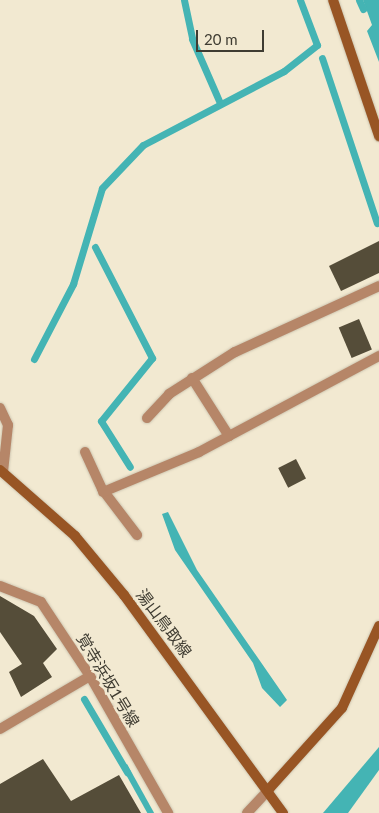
<!DOCTYPE html>
<html>
<head>
<meta charset="utf-8">
<style>
	body { margin:0 }
	#map { position:relative; width:379px; height:813px; overflow:hidden; background:#f2e9d1; font-family:Lato,"Noto Sans JP",sans-serif }
	div>[style] { position:absolute }
	[style*='--x'] { left:calc(var(--x)*1px); top:calc(var(--y)*1px); width:calc(var(--w)*1px); rotate:calc(var(--a)*1deg) }
	.water>* { inset:0; background:#44b4b4; transform-origin:0 0 }
	.stream>* { height:7px; margin:-3.5px; padding:0 3.5px; transform-origin:3.5px; border-radius:3.5px; background:#44b4b4 }
	.building>* { inset:0; background:#554d39; transform-origin:0 0 }
	.roads { filter:drop-shadow(0 0 1px #cec6b1) drop-shadow(0 0 1px #cec6b1) }
	.service>* { height:10px; margin:-5px; padding:0 5px; transform-origin:5px; border-radius:5px; background:#b68668 }
	.minor>* { height:10px; margin:-5px; padding:0 5px; transform-origin:5px; border-radius:5px; background:#b68668 }
	.tertiary>* { height:10px; margin:-5px; padding:0 5px; transform-origin:5px; border-radius:5px; background:#b68668 }
	.secondary>* { height:10px; margin:-5px; padding:0 5px; transform-origin:5px; border-radius:5px; background:#985524 }
	span { translate:-50% -50%; white-space:nowrap; text-align:center; line-height:1.15; -webkit-text-stroke:5px #f2e9d1; paint-order:stroke }
	.street-label { font-size:16px; color:#3f3c32 }
	.scale { position:absolute; left:196px; top:30px; width:68px; height:22px; box-sizing:border-box; border:2px solid #3f3c32; border-top:0; padding-left:6px; font-size:15px; line-height:18px; white-space:nowrap; color:#3f3c32; -webkit-text-stroke:4px #f2e9d1; paint-order:stroke }
</style>
</head>
<body>
<div id="map">
	<div class="water">
		<div style="clip-path:polygon(363px 0,379px 0,379px 62px,367px 31px,372px 25px)"></div>
		<div style="clip-path:polygon(168px 512px,197px 570px,287px 700px,280px 707px,262px 688px,253px 663px,175px 550px,162px 514px)"></div>
		<div style="clip-path:polygon(379px 747px,379px 770px,348px 813px,323px 813px)"></div>
		<div style="left:127px;top:764px;width:56px;height:6px;rotate:61deg"></div>
	</div>
	<div class="stream">
		<div style="--x:184;--y:0;--w:40;--a:78"></div>
		<div style="--x:192;--y:39;--w:70;--a:66.4"></div>
		<div style="--x:359;--y:0;--w:10;--a:66"></div>
		<div style="--x:322;--y:58;--w:174;--a:71.6"></div>
		<div style="--x:95;--y:247;--w:125;--a:62.8"></div>
		<div style="--x:152;--y:358;--w:81;--a:129"></div>
		<div style="--x:101;--y:421;--w:54;--a:57.8"></div>
		<div style="--x:34;--y:359;--w:85;--a:-62.5"></div>
		<div style="--x:73;--y:284;--w:100;--a:-73.2"></div>
		<div style="--x:102;--y:188;--w:59;--a:-46.4"></div>
		<div style="--x:143;--y:145;--w:159;--a:-27.7"></div>
		<div style="--x:284;--y:71;--w:42;--a:-38.2"></div>
		<div style="--x:317;--y:45;--w:48;--a:-110.7"></div>
		<div style="--x:84;--y:699;--w:85;--a:59.5"></div>
	</div>
	<div class="building">
		<div style="clip-path:polygon(379px 241px,379px 273px,341px 291px,329px 266px)"></div>
		<div style="left:359px;top:319px;width:33px;height:22px;rotate:67deg"></div>
		<div style="left:296px;top:459px;width:22px;height:20px;rotate:63deg"></div>
		<div style="clip-path:polygon(0 596px,34px 616px,57px 649px,43px 663px,52px 677px,21px 697px,9px 672px,22px 664px,0 632px)"></div>
		<div style="clip-path:polygon(43px 759px,71px 801px,119px 775px,141px 813px,0 813px,0 784px)"></div>
	</div>
	<div class="roads">
		<div class="service">
			<div style="--x:192;--y:378;--w:69;--a:57.5"></div>
			<div style="--x:147;--y:418;--w:33;--a:-47"></div>
			<div style="--x:169;--y:394;--w:78;--a:-32.5"></div>
			<div style="--x:235;--y:352;--w:158;--a:-24.6"></div>
			<div style="--x:85;--y:452;--w:41;--a:65.3"></div>
			<div style="--x:102;--y:489;--w:58;--a:52.7"></div>
			<div style="--x:103;--y:492;--w:104;--a:-22.6"></div>
			<div style="--x:199;--y:452;--w:204;--a:-28.1"></div>
		</div>
		<div class="minor">
			<div style="--x:0;--y:408;--w:19;--a:65"></div>
			<div style="--x:8;--y:425;--w:47;--a:96.1"></div>
			<div style="--x:0;--y:586;--w:44;--a:21.3"></div>
			<div style="--x:41;--y:602;--w:89;--a:56.5"></div>
			<div style="--x:90;--y:676;--w:158;--a:60.3"></div>
			<div style="--x:0;--y:729;--w:104;--a:-30.5"></div>
		</div>
		<div class="tertiary">
			<div style="--x:247;--y:813;--w:33;--a:-47"></div>
		</div>
		<div class="secondary">
			<div style="--x:333;--y:0;--w:144;--a:71.3"></div>
			<div style="--x:0;--y:470;--w:100;--a:41.3"></div>
			<div style="--x:75;--y:536;--w:77;--a:50.3"></div>
			<div style="--x:124;--y:595;--w:270;--a:53.9"></div>
			<div style="--x:269;--y:789;--w:109;--a:-48"></div>
			<div style="--x:342;--y:708;--w:90;--a:-65.7"></div>
		</div>
	</div>
	<div class="street-label">
		<span style="left:164px;top:623px;rotate:53deg">湯山鳥取線</span>
		<span style="left:108px;top:680px;rotate:59deg">覚寺浜坂1号線</span>
	</div>
	<div class="scale">20 m</div>
</div>
</body>
</html>
